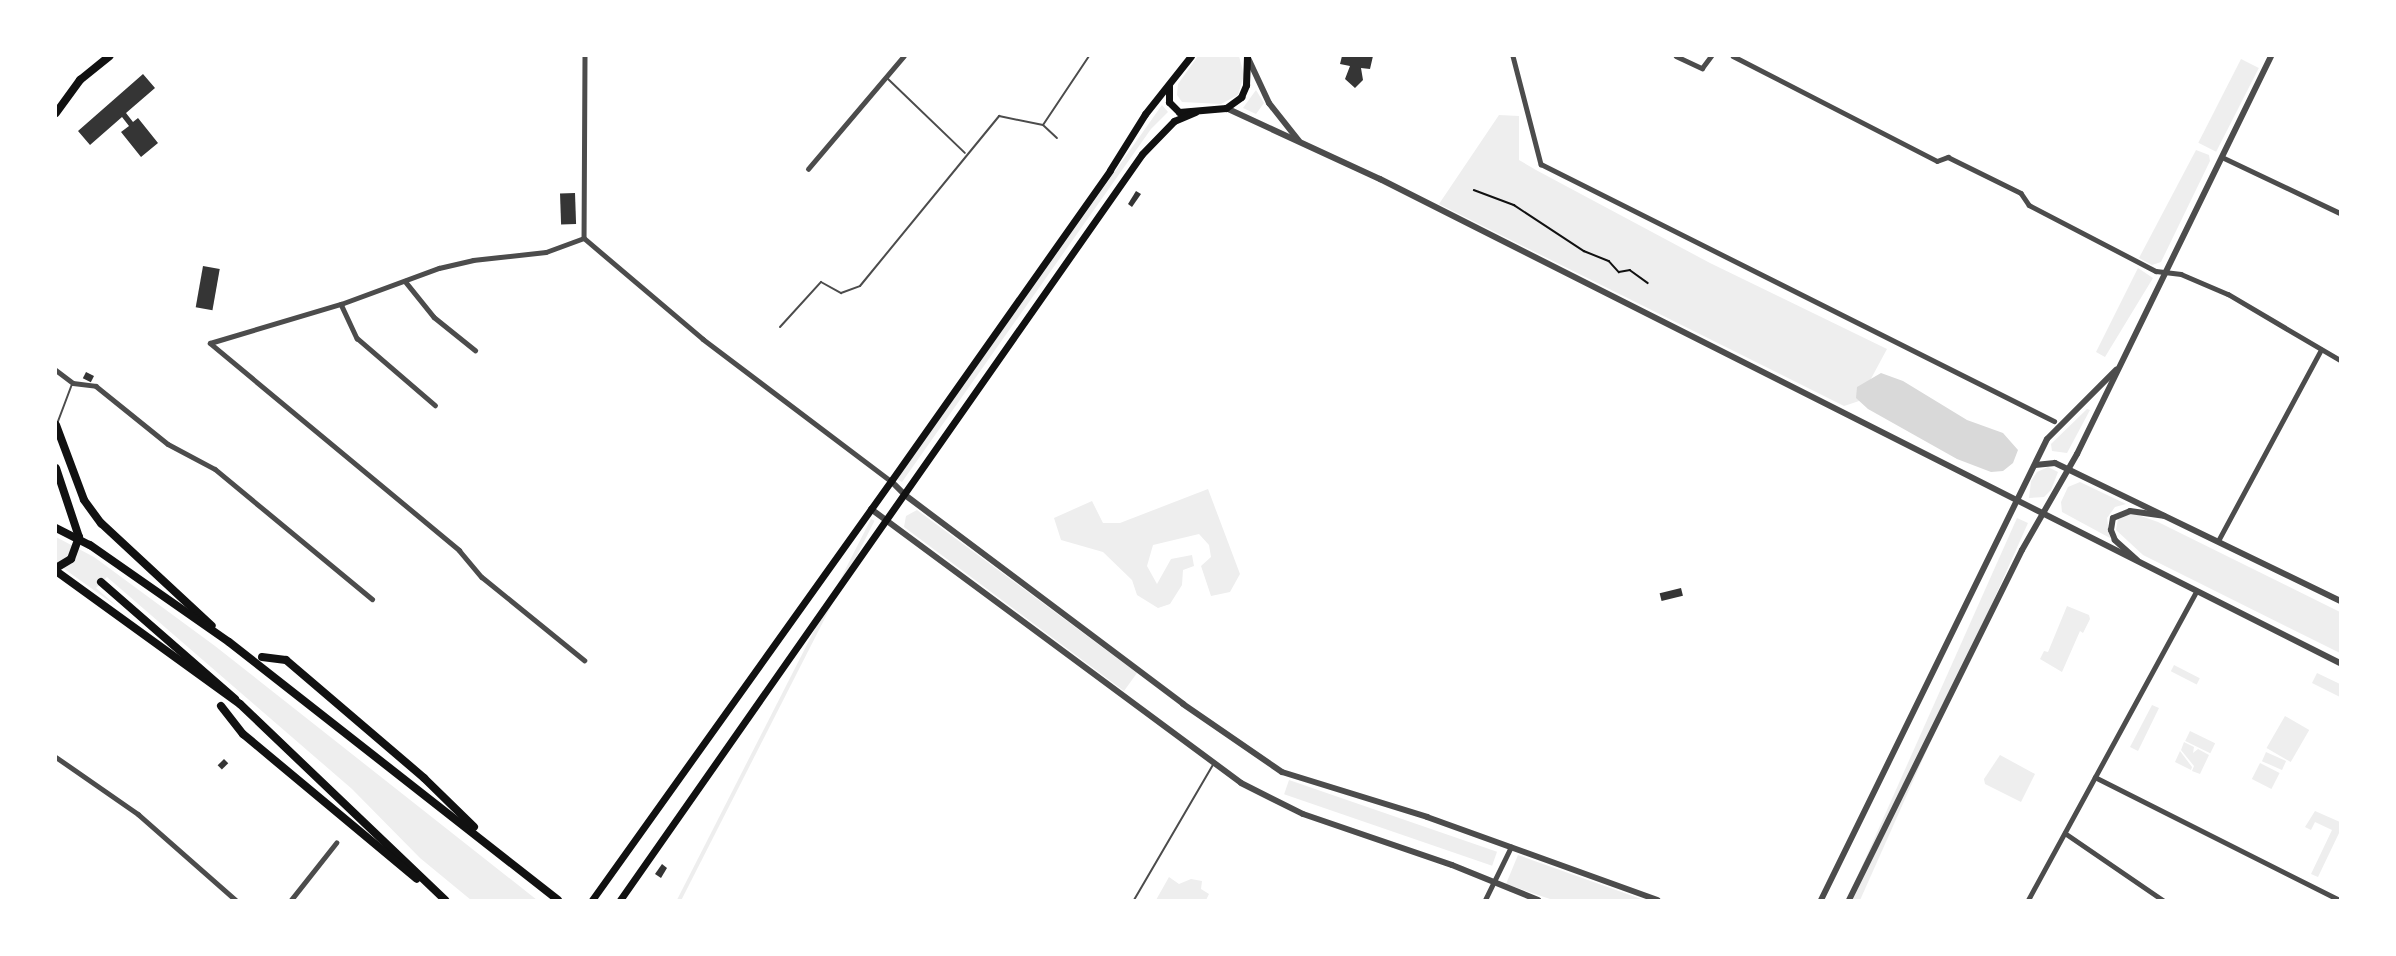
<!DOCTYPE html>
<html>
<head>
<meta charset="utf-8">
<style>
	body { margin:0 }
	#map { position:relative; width:2396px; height:956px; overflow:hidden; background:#fff; font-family:"Alegreya Sans",sans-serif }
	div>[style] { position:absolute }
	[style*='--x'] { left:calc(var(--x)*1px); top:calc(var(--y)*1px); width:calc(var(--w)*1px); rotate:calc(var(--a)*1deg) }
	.green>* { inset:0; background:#eee; transform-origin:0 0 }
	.water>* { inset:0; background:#d9d9d9 }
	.building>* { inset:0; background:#353535; transform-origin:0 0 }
	.path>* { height:1.5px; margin:-0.75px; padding:0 0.75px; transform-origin:0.75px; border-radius:0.75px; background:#111 }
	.service>* { height:2px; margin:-1px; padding:0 1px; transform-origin:1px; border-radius:1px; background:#4c4c4c }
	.minor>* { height:4.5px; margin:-2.25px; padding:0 2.25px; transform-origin:2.25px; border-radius:2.25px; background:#4c4c4c }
	.tertiary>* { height:6px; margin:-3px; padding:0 3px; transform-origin:3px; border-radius:3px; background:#4c4c4c }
	.secondary>* { height:7px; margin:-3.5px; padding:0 3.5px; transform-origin:3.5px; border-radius:3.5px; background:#111 }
	.primary>* { height:8px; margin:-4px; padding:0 4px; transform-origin:4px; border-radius:4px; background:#111 }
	span { translate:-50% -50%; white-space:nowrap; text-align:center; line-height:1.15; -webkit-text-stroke:6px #fff; paint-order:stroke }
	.frame { position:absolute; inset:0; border:57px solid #fff; pointer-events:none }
</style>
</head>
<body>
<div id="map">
	<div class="green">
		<div style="clip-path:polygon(1198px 56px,1239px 56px,1244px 75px,1238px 95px,1221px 104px,1182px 102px,1177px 95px,1178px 84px)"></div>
		<div style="left:2241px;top:59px;width:20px;height:94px;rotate:27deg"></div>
		<div style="clip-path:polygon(1256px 90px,1264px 103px,1256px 114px,1243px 108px)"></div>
		<div style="clip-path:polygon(1162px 105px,1168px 112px,1151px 129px,902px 482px,897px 479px)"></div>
		<div style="clip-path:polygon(1499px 115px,1519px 116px,1519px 160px,1536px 170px,1710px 263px,1887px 349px,1859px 401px,1844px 406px,1439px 204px)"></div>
		<div style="clip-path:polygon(2196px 150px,2209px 155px,2210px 161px,2161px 262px,2152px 265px,2139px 258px)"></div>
		<div style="clip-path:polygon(2138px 268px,2153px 278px,2105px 357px,2096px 352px)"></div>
		<div style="clip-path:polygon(2087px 409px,2090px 410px,2067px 453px,2052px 451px,2051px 444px)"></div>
		<div style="clip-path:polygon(2048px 467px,2058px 472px,2051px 490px,2044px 497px,2029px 498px,2031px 481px,2037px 472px)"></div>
		<div style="clip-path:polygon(2080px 482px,2126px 504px,2115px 507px,2107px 518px,2110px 538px,2062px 512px,2061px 502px,2068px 487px)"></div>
		<div style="clip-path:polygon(1208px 489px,1240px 574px,1230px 592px,1211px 596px,1201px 566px,1211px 557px,1209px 545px,1199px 534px,1153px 545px,1147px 566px,1157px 584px,1171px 559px,1192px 555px,1194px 566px,1183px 570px,1182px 585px,1170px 604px,1158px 608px,1137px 595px,1132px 580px,1103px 552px,1061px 540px,1054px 518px,1092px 501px,1103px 523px,1120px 523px)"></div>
		<div style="clip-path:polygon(917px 510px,1137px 673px,1124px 691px,904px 527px,906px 516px)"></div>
		<div style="clip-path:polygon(2132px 513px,2158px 522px,2340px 612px,2340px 653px,2143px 555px,2116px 530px,2118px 519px)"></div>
		<div style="left:2017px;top:518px;width:12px;height:428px;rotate:24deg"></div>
		<div style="left:871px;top:519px;width:4px;height:466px;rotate:27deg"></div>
		<div style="clip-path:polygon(56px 537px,94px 557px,215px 646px,537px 900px,471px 900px,420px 858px,352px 789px,107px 577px,96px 588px,119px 608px,56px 563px)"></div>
		<div style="clip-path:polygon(2067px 606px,2089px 615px,2090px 619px,2083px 633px,2080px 631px,2062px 672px,2040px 659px,2044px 651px,2048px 652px)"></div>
		<div style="left:2174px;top:665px;width:29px;height:7px;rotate:27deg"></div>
		<div style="clip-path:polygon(2317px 673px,2340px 684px,2340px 697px,2312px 683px)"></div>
		<div style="clip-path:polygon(2152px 705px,2159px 708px,2138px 751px,2130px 747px)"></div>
		<div style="left:2285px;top:716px;width:28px;height:37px;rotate:30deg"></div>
		<div style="left:2190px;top:731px;width:28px;height:11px;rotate:26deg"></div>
		<div style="clip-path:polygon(2184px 742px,2194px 747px,2193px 753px,2198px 749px,2209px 755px,2200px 774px,2192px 771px,2194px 766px,2181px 750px)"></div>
		<div style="clip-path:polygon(2180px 751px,2192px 767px,2191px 770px,2175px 762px)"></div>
		<div style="left:2266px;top:752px;width:22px;height:10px;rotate:24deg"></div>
		<div style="clip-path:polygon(2000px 755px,2035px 774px,2021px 802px,1985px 784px,1984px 779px)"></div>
		<div style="left:2260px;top:763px;width:22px;height:18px;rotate:27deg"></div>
		<div style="left:1289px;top:780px;width:220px;height:15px;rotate:19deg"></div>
		<div style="clip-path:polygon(2315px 811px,2340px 822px,2340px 831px,2318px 877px,2311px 874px,2332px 830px,2315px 822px,2311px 830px,2305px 827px)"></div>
		<div style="clip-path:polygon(1518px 855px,1644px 900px,1553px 900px,1506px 884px)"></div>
		<div style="clip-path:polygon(1169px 877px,1179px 884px,1191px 879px,1202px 881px,1201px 889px,1209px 894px,1206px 900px,1156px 900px)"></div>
	</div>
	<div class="water">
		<div style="clip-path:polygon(1881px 373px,1903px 381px,1967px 420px,2003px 433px,2018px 450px,2013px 463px,2003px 471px,1991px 472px,1957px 459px,1868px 409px,1856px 398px,1857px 387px)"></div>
	</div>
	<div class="building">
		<div style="clip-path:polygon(1342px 56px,1373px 56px,1370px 69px,1361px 68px,1363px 80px,1355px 88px,1345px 79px,1350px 66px,1340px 64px)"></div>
		<div style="clip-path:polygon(143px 74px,155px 88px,126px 113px,133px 122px,138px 118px,158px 143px,141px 157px,121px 132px,129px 126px,122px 117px,90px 145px,78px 131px)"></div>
		<div style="clip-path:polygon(1136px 191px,1141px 194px,1132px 207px,1128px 204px)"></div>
		<div style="left:575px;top:193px;width:31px;height:15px;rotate:88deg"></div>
		<div style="left:203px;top:266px;width:17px;height:42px;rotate:10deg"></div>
		<div style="left:86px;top:372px;width:9px;height:7px;rotate:27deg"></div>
		<div style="left:1681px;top:588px;width:8px;height:22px;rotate:76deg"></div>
		<div style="left:224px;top:759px;width:6px;height:9px;rotate:45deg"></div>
		<div style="clip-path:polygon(662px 864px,667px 868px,661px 878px,655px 874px)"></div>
	</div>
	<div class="path">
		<div style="--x:1474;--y:190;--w:43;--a:20.6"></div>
		<div style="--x:1514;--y:205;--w:84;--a:33.3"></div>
		<div style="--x:1584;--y:251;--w:27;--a:22"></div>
		<div style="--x:1609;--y:261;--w:15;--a:48"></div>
		<div style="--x:1619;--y:272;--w:11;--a:-10"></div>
		<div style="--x:1630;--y:270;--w:22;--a:36"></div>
	</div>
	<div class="service">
		<div style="--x:887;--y:78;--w:108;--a:43.9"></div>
		<div style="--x:1043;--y:125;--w:83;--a:-56.3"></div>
		<div style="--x:780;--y:327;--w:61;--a:-47.7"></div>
		<div style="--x:821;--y:282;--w:23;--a:29"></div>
		<div style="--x:841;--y:293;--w:20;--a:-20"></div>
		<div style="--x:860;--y:286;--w:220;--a:-50.7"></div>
		<div style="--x:999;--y:116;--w:45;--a:11.6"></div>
		<div style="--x:1043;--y:125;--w:19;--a:43"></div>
		<div style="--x:57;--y:424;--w:43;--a:-69.4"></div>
		<div style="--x:1134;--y:900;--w:156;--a:-59.7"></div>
	</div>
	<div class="minor">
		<div style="--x:585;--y:56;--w:182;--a:90.3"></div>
		<div style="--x:584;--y:238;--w:156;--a:40.3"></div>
		<div style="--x:703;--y:339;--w:236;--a:37.1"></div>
		<div style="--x:1513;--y:56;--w:112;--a:75.5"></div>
		<div style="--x:1541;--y:164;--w:574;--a:26.61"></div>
		<div style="--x:1676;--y:56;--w:29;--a:25"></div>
		<div style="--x:1702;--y:68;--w:15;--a:-53"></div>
		<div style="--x:1733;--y:56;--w:229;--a:27.2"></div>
		<div style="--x:1937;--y:161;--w:12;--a:-20"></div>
		<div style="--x:1948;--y:157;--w:81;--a:26.3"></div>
		<div style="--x:2021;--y:193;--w:14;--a:56"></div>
		<div style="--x:2029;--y:205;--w:143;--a:27.5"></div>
		<div style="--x:2156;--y:271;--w:25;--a:7"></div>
		<div style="--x:2181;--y:274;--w:51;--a:23.1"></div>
		<div style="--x:2228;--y:294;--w:130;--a:30.5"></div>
		<div style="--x:2222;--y:157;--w:131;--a:25.4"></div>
		<div style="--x:808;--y:169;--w:148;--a:-49.7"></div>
		<div style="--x:405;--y:281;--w:46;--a:51.1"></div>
		<div style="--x:434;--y:317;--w:53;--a:38.8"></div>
		<div style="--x:341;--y:304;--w:38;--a:65"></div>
		<div style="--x:357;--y:338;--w:103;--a:40.7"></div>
		<div style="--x:210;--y:343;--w:324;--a:39.7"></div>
		<div style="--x:459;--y:550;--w:35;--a:50"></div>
		<div style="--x:482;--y:577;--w:132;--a:39.1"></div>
		<div style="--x:210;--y:343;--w:137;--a:-16.6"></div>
		<div style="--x:341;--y:304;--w:104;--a:-20.2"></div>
		<div style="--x:439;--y:268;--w:35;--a:-13"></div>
		<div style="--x:473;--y:260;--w:73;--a:-6.3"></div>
		<div style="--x:546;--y:252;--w:40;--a:-20.2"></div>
		<div style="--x:56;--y:370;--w:21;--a:37"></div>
		<div style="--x:73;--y:383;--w:23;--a:7"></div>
		<div style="--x:96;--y:386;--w:92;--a:38.9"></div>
		<div style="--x:168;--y:444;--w:53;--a:28"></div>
		<div style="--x:215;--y:469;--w:204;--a:39.6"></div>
		<div style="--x:2218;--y:541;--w:217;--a:-61.7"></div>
		<div style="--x:56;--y:757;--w:100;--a:34.8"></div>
		<div style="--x:138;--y:814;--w:130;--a:41.3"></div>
		<div style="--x:2095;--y:777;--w:274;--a:26.7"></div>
		<div style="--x:2065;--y:833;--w:119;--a:34.4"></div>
		<div style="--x:291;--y:900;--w:73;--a:-51.7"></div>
		<div style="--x:1485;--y:900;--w:59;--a:-63.9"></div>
		<div style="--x:2028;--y:900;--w:351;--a:-61.4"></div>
	</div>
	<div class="tertiary">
		<div style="--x:1248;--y:58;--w:50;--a:65"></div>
		<div style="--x:1269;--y:103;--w:48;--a:51.7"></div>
		<div style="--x:1226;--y:108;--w:170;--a:24.8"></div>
		<div style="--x:1380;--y:179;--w:1075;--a:26.76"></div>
		<div style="--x:2035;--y:465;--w:20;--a:-6"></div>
		<div style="--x:2055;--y:463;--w:317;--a:25.8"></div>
		<div style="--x:891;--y:481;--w:20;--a:45"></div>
		<div style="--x:905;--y:495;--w:348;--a:36.9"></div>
		<div style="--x:1183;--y:704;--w:120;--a:34.5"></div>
		<div style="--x:1282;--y:772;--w:152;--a:17.2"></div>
		<div style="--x:1427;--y:817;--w:245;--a:19.8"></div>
		<div style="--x:871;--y:509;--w:460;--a:36.5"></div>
		<div style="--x:1241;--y:783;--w:69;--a:26.6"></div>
		<div style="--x:1303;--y:814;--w:157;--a:18.9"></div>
		<div style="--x:1452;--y:865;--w:93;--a:22.1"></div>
		<div style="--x:2137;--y:560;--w:30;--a:-138"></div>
		<div style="--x:2115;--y:540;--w:11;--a:-112"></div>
		<div style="--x:2111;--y:530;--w:12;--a:-81"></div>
		<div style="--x:2113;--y:518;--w:18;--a:-22"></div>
		<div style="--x:2130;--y:511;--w:34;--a:8"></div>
		<div style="--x:1821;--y:900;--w:513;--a:-63.88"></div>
		<div style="--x:2047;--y:439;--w:98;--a:-45"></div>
		<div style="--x:1849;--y:900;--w:390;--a:-63.7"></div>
		<div style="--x:2022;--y:550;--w:111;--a:-60.2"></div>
		<div style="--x:2077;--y:454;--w:443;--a:-64"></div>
	</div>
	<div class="secondary">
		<div style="--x:1169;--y:85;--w:17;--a:90"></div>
		<div style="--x:1169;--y:102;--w:14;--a:45"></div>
		<div style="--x:1179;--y:112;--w:47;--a:-4.9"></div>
		<div style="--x:1226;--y:108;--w:19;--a:-36"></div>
		<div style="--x:1241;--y:97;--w:13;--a:-67"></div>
		<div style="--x:1246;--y:85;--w:29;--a:-88"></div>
		<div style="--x:592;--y:900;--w:515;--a:-54.49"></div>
		<div style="--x:891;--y:481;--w:380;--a:-54.8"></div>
		<div style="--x:1110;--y:170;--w:66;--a:-58"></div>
		<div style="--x:1145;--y:114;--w:74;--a:-51.6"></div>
		<div style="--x:620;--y:900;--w:910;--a:-55.02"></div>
		<div style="--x:1142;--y:154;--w:46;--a:-45.9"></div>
		<div style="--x:1174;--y:121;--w:23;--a:-23"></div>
	</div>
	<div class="primary">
		<div style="--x:56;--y:113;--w:41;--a:-54"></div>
		<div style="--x:80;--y:80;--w:38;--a:-39"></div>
		<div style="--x:56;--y:425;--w:80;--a:69.5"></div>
		<div style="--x:84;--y:500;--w:29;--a:54"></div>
		<div style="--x:101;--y:523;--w:151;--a:42.9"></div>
		<div style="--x:56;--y:468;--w:73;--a:71.6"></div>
		<div style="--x:79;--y:537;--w:23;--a:110"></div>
		<div style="--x:71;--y:559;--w:17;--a:149"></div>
		<div style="--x:56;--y:528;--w:38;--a:27"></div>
		<div style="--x:90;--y:545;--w:169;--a:34.9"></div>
		<div style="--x:229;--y:642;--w:418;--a:38.1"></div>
		<div style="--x:56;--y:571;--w:227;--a:35.9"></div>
		<div style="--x:240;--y:704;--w:284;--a:43.7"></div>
		<div style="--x:101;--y:582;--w:178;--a:41.1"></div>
		<div style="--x:262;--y:657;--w:24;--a:7"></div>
		<div style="--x:286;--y:660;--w:182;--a:40.5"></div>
		<div style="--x:424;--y:778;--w:70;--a:44.4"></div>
		<div style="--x:221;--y:706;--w:36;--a:52"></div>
		<div style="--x:243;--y:734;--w:226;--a:39.8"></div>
	</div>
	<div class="frame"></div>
</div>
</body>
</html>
